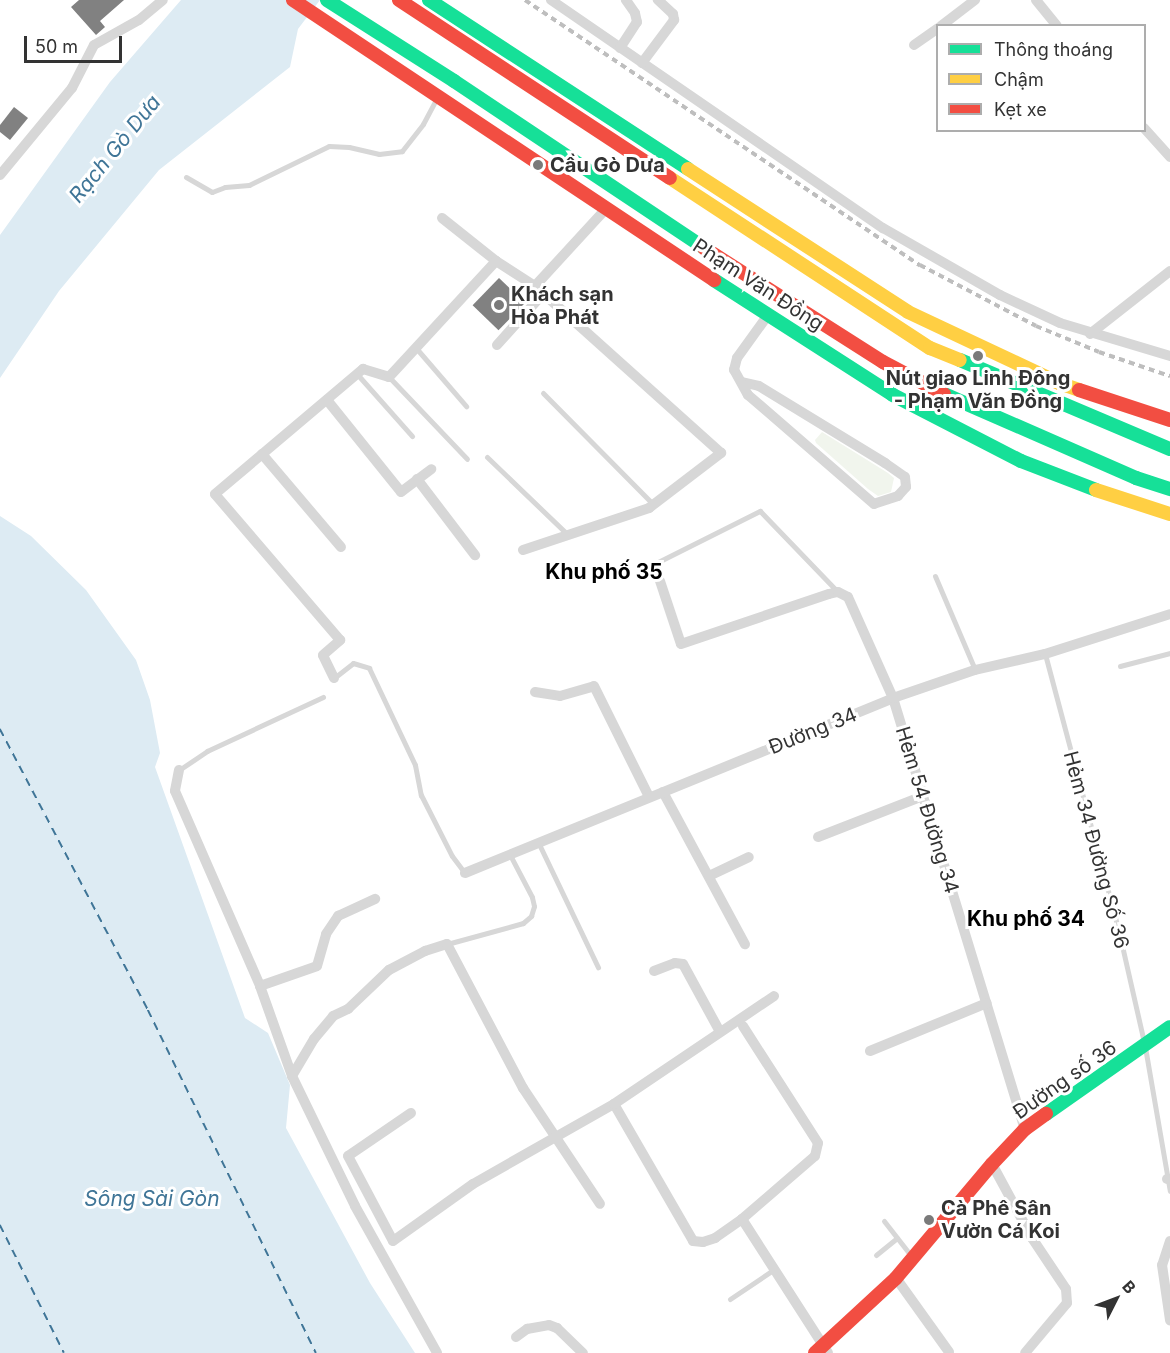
<!DOCTYPE html>
<html>
<head>
<meta charset="utf-8">
<style>
	body { margin:0 }
	#map { position:relative; width:1170px; height:1353px; overflow:hidden; background:#fff; font-family:Inter,sans-serif }
	div>[style] { position:absolute }
	[style*='--x'] { left:calc(var(--x)*1px); top:calc(var(--y)*1px); width:calc(var(--w)*1px); rotate:calc(var(--a)*1deg) }
	.green>* { inset:0; background:#f1f5ed }
	.water>* { inset:0; background:#ddebf3 }
	.ferry>* { height:1.5px; margin-top:-0.75px; transform-origin:0; background:repeating-linear-gradient(90deg,#3f7597 0 8px,transparent 0 14px) }
	.building>* { inset:0; background:#818181; transform-origin:0 0 }
	.lane>* { height:5px; margin:-2.5px; padding:0 2.5px; transform-origin:2.5px; border-radius:2.5px; background:#d7d7d7 }
	.street>* { height:10px; margin:-5px; padding:0 5px; transform-origin:5px; border-radius:5px; background:#d7d7d7 }
	.fast>* { height:14px; margin:-7px; padding:0 7px; transform-origin:7px; border-radius:7px; background:#16e098 }
	.slow>* { height:14px; margin:-7px; padding:0 7px; transform-origin:7px; border-radius:7px; background:#ffcf43 }
	.jam>* { height:14px; margin:-7px; padding:0 7px; transform-origin:7px; border-radius:7px; background:#f24e42 }
	.rail>* { height:4px; margin-top:-2px; transform-origin:0; background:repeating-linear-gradient(90deg,#bebebe 0 6px,transparent 0 10.5px) }
	.dots>* { width:16px; height:16px; translate:-50% -50%; box-sizing:border-box; border:3px solid #fff; border-radius:50% }
	span { translate:-50% -50%; white-space:nowrap; text-align:center; line-height:1.15; -webkit-text-stroke:6px #fff; paint-order:stroke }
	.poi-label { font-size:20px; color:#333; font-weight:700 }
	.left { translate:0 -50%; text-align:left }
	.street-label { font-size:20px; color:#333 }
	.water-label { font-size:21px; color:#3f7597; font-style:italic }
	.neighbourhood-label { font-size:21px; color:#000; font-weight:700 }
	.legend { position:absolute; left:936px; top:24px; width:210px; height:108px; box-sizing:border-box; background:#fff; border:2px solid #adadad; margin:0; padding:8px 10px; list-style:none; font-size:18px; color:#333 }
	.legend li { display:flex; align-items:center; gap:12px; height:30px }
	.legend b { width:30px; border:2px solid #adadad }
	.north { position:absolute; left:1086px; top:1269px; width:60px; height:60px; -webkit-text-stroke:4px #fff; paint-order:stroke; rotate:48deg; font-size:16px; font-weight:700; line-height:24px; text-align:center; color:#333 }
	.north::after { content:''; display:block; margin:auto; width:21px; height:27px; background:#333; clip-path:polygon(50% 0,100% 100%,50% 72%,0 100%) }
	.scale { position:absolute; left:24px; top:36px; width:98px; height:27px; box-sizing:border-box; border:3px solid #333; border-top:0; padding-left:8px; font-size:18px; line-height:21px; white-space:nowrap; color:#333; -webkit-text-stroke:4px #fff; paint-order:stroke }
</style>
</head>
<body>
<div id="map">
	<div class="green">
		<div style="clip-path:polygon(822px 432px,888px 473px,894px 478px,891px 492px,878px 496px,868px 489px,816px 443px,815px 440px)"></div>
	</div>
	<div class="water">
		<div style="clip-path:polygon(181px 0,320px 0,298px 29px,290px 67px,159px 170px,59px 291px,0 378px,0 235px,110px 82px)"></div>
		<div style="clip-path:polygon(0 516px,31px 536px,86px 590px,136px 660px,150px 700px,160px 753px,155px 767px,245px 1018px,268px 1033px,290px 1085px,286px 1128px,370px 1283px,415px 1353px,0 1353px)"></div>
	</div>
	<div class="ferry">
		<div style="--x:0;--y:729;--w:318;--a:62.2"></div>
		<div style="--x:148;--y:1010;--w:382;--a:63.9"></div>
		<div style="--x:0;--y:1225;--w:143;--a:63.4"></div>
	</div>
	<div class="building">
		<div style="clip-path:polygon(79px 0,124px 0,100px 21px,105px 27px,96px 35px,71px 7px)"></div>
		<div style="clip-path:polygon(14px 107px,28px 118px,10px 140px,0 132px,0 125px)"></div>
		<div style="left:499px;top:278px;width:36px;height:38px;rotate:44deg"></div>
	</div>
	<div class="lane">
		<div style="--x:186;--y:177;--w:30;--a:30"></div>
		<div style="--x:212;--y:192;--w:14;--a:-21"></div>
		<div style="--x:225;--y:187;--w:24;--a:-5"></div>
		<div style="--x:249;--y:185;--w:89;--a:-26"></div>
		<div style="--x:329;--y:146;--w:20;--a:3"></div>
		<div style="--x:349;--y:147;--w:31;--a:13"></div>
		<div style="--x:379;--y:154;--w:23;--a:-7"></div>
		<div style="--x:402;--y:151;--w:34;--a:-52"></div>
		<div style="--x:423;--y:124;--w:27;--a:-62"></div>
		<div style="--x:416;--y:348;--w:77;--a:49.2"></div>
		<div style="--x:357;--y:374;--w:83;--a:48.4"></div>
		<div style="--x:389;--y:377;--w:113;--a:46.4"></div>
		<div style="--x:543;--y:393;--w:158;--a:45.3"></div>
		<div style="--x:487;--y:457;--w:112;--a:43.9"></div>
		<div style="--x:652;--y:565;--w:121;--a:-26.6"></div>
		<div style="--x:760;--y:511;--w:111;--a:46.1"></div>
		<div style="--x:935;--y:576;--w:102;--a:66.9"></div>
		<div style="--x:1045;--y:654;--w:284;--a:75.1"></div>
		<div style="--x:1118;--y:928;--w:122;--a:77.2"></div>
		<div style="--x:1145;--y:1047;--w:146;--a:80.2"></div>
		<div style="--x:1120;--y:666;--w:52;--a:-14.6"></div>
		<div style="--x:334;--y:678;--w:24;--a:-38"></div>
		<div style="--x:353;--y:663;--w:17;--a:17"></div>
		<div style="--x:369;--y:668;--w:107;--a:64.6"></div>
		<div style="--x:415;--y:765;--w:31;--a:79"></div>
		<div style="--x:421;--y:795;--w:68;--a:63.1"></div>
		<div style="--x:452;--y:856;--w:21;--a:53"></div>
		<div style="--x:179;--y:770;--w:34;--a:-34"></div>
		<div style="--x:207;--y:751;--w:128;--a:-25"></div>
		<div style="--x:538;--y:842;--w:139;--a:64.4"></div>
		<div style="--x:447;--y:944;--w:79;--a:-15.4"></div>
		<div style="--x:523;--y:923;--w:11;--a:-41"></div>
		<div style="--x:531;--y:916;--w:10;--a:-73"></div>
		<div style="--x:534;--y:906;--w:9;--a:-103"></div>
		<div style="--x:532;--y:897;--w:47;--a:-117.6"></div>
		<div style="--x:884;--y:1221;--w:46;--a:52.1"></div>
		<div style="--x:876;--y:1255;--w:27;--a:-39"></div>
		<div style="--x:730;--y:1299;--w:52;--a:-34"></div>
	</div>
	<div class="street">
		<div style="--x:551;--y:0;--w:403;--a:34.5"></div>
		<div style="--x:883;--y:228;--w:135;--a:29.8"></div>
		<div style="--x:1000;--y:295;--w:66;--a:25"></div>
		<div style="--x:1060;--y:323;--w:115;--a:16.7"></div>
		<div style="--x:1036;--y:0;--w:33;--a:51"></div>
		<div style="--x:941;--y:26;--w:43;--a:-37.4"></div>
		<div style="--x:914;--y:45;--w:29;--a:-35"></div>
		<div style="--x:620;--y:48;--w:31;--a:-57"></div>
		<div style="--x:637;--y:22;--w:9;--a:-103"></div>
		<div style="--x:635;--y:13;--w:16;--a:-125"></div>
		<div style="--x:642;--y:63;--w:54;--a:-53.3"></div>
		<div style="--x:674;--y:20;--w:6;--a:-99"></div>
		<div style="--x:673;--y:14;--w:21;--a:-137"></div>
		<div style="--x:1144;--y:128;--w:39;--a:48"></div>
		<div style="--x:0;--y:175;--w:113;--a:-50.4"></div>
		<div style="--x:72;--y:88;--w:48;--a:-62.9"></div>
		<div style="--x:94;--y:45;--w:51;--a:-29.1"></div>
		<div style="--x:139;--y:20;--w:31;--a:-40"></div>
		<div style="--x:442;--y:218;--w:69;--a:38.5"></div>
		<div style="--x:1090;--y:334;--w:102;--a:-38.2"></div>
		<div style="--x:497;--y:345;--w:69;--a:-48"></div>
		<div style="--x:742;--y:382;--w:17;--a:13"></div>
		<div style="--x:759;--y:386;--w:148;--a:31.4"></div>
		<div style="--x:885;--y:463;--w:24;--a:35"></div>
		<div style="--x:905;--y:477;--w:10;--a:84"></div>
		<div style="--x:906;--y:487;--w:12;--a:132"></div>
		<div style="--x:898;--y:496;--w:25;--a:162"></div>
		<div style="--x:874;--y:504;--w:167;--a:-139.1"></div>
		<div style="--x:748;--y:395;--w:29;--a:-119"></div>
		<div style="--x:734;--y:370;--w:12;--a:-76"></div>
		<div style="--x:737;--y:358;--w:53;--a:-54.2"></div>
		<div style="--x:327;--y:400;--w:118;--a:51.2"></div>
		<div style="--x:401;--y:492;--w:38;--a:-37"></div>
		<div style="--x:262;--y:454;--w:122;--a:49.7"></div>
		<div style="--x:417;--y:479;--w:96;--a:52.7"></div>
		<div style="--x:523;--y:550;--w:133;--a:-18.4"></div>
		<div style="--x:649;--y:508;--w:91;--a:-37.4"></div>
		<div style="--x:721;--y:453;--w:250;--a:-138.1"></div>
		<div style="--x:660;--y:581;--w:66;--a:71.6"></div>
		<div style="--x:681;--y:644;--w:156;--a:-18.7"></div>
		<div style="--x:829;--y:594;--w:9;--a:-13"></div>
		<div style="--x:838;--y:592;--w:11;--a:27"></div>
		<div style="--x:848;--y:597;--w:111;--a:66"></div>
		<div style="--x:893;--y:698;--w:451;--a:73"></div>
		<div style="--x:334;--y:678;--w:25;--a:-116"></div>
		<div style="--x:323;--y:655;--w:23;--a:-41"></div>
		<div style="--x:340;--y:640;--w:192;--a:-130.6"></div>
		<div style="--x:215;--y:494;--w:194;--a:-40.2"></div>
		<div style="--x:363;--y:369;--w:27;--a:17"></div>
		<div style="--x:389;--y:377;--w:158;--a:-47.3"></div>
		<div style="--x:496;--y:261;--w:46;--a:32.7"></div>
		<div style="--x:535;--y:286;--w:103;--a:-47.4"></div>
		<div style="--x:535;--y:692;--w:25;--a:9"></div>
		<div style="--x:560;--y:696;--w:35;--a:-16"></div>
		<div style="--x:594;--y:686;--w:124;--a:63.6"></div>
		<div style="--x:179;--y:770;--w:21;--a:101"></div>
		<div style="--x:175;--y:791;--w:213;--a:66.4"></div>
		<div style="--x:260;--y:986;--w:96;--a:70.4"></div>
		<div style="--x:292;--y:1076;--w:144;--a:64.1"></div>
		<div style="--x:355;--y:1206;--w:168;--a:60.8"></div>
		<div style="--x:663;--y:792;--w:173;--a:61.7"></div>
		<div style="--x:818;--y:837;--w:113;--a:-21.3"></div>
		<div style="--x:465;--y:873;--w:462;--a:-22.2"></div>
		<div style="--x:893;--y:698;--w:87;--a:-18.9"></div>
		<div style="--x:975;--y:670;--w:72;--a:-12.9"></div>
		<div style="--x:1045;--y:654;--w:131;--a:-17.7"></div>
		<div style="--x:709;--y:876;--w:44;--a:-25.4"></div>
		<div style="--x:654;--y:971;--w:22;--a:-21"></div>
		<div style="--x:675;--y:963;--w:8;--a:7"></div>
		<div style="--x:683;--y:964;--w:77;--a:61.4"></div>
		<div style="--x:260;--y:986;--w:60;--a:-19.3"></div>
		<div style="--x:317;--y:966;--w:33;--a:-74"></div>
		<div style="--x:326;--y:934;--w:22;--a:-56"></div>
		<div style="--x:338;--y:916;--w:41;--a:-24.7"></div>
		<div style="--x:870;--y:1051;--w:126;--a:-22.3"></div>
		<div style="--x:292;--y:1076;--w:43;--a:-59.3"></div>
		<div style="--x:314;--y:1039;--w:30;--a:-50"></div>
		<div style="--x:333;--y:1016;--w:17;--a:-25"></div>
		<div style="--x:348;--y:1009;--w:57;--a:-43.6"></div>
		<div style="--x:389;--y:970;--w:41;--a:-27.8"></div>
		<div style="--x:425;--y:951;--w:23;--a:-18"></div>
		<div style="--x:447;--y:944;--w:163;--a:62.2"></div>
		<div style="--x:523;--y:1088;--w:139;--a:56.4"></div>
		<div style="--x:614;--y:1104;--w:158;--a:60"></div>
		<div style="--x:693;--y:1241;--w:10;--a:6"></div>
		<div style="--x:703;--y:1242;--w:13;--a:-18"></div>
		<div style="--x:715;--y:1238;--w:33;--a:-35"></div>
		<div style="--x:742;--y:1219;--w:96;--a:-40.8"></div>
		<div style="--x:815;--y:1156;--w:13;--a:-77"></div>
		<div style="--x:818;--y:1143;--w:139;--a:-122.7"></div>
		<div style="--x:411;--y:1113;--w:76;--a:145.7"></div>
		<div style="--x:348;--y:1156;--w:96;--a:62.1"></div>
		<div style="--x:393;--y:1241;--w:98;--a:-35.5"></div>
		<div style="--x:473;--y:1184;--w:162;--a:-29.6"></div>
		<div style="--x:614;--y:1104;--w:193;--a:-34"></div>
		<div style="--x:992;--y:1164;--w:84;--a:61.6"></div>
		<div style="--x:1032;--y:1238;--w:61;--a:56.3"></div>
		<div style="--x:1066;--y:1289;--w:14;--a:86"></div>
		<div style="--x:1067;--y:1303;--w:65;--a:130"></div>
		<div style="--x:1167;--y:1179;--w:3;--a:0"></div>
		<div style="--x:742;--y:1219;--w:159;--a:57.3"></div>
		<div style="--x:1170;--y:1241;--w:25;--a:108"></div>
		<div style="--x:1162;--y:1265;--w:56;--a:81.7"></div>
		<div style="--x:896;--y:1278;--w:91;--a:54.4"></div>
		<div style="--x:516;--y:1337;--w:14;--a:-36"></div>
		<div style="--x:527;--y:1329;--w:22;--a:-10"></div>
		<div style="--x:549;--y:1325;--w:9;--a:21"></div>
		<div style="--x:557;--y:1328;--w:36;--a:44"></div>
	</div>
	<div class="fast">
		<div style="--x:327;--y:0;--w:151;--a:32.5"></div>
		<div style="--x:454;--y:81;--w:301;--a:33.7"></div>
		<div style="--x:429;--y:0;--w:309;--a:33.1"></div>
		<div style="--x:714;--y:280;--w:213;--a:32.7"></div>
		<div style="--x:893;--y:395;--w:144;--a:27.3"></div>
		<div style="--x:1021;--y:461;--w:80;--a:21.1"></div>
		<div style="--x:960;--y:360;--w:228;--a:23"></div>
		<div style="--x:944;--y:394;--w:210;--a:23.6"></div>
		<div style="--x:1136;--y:478;--w:36;--a:18"></div>
		<div style="--x:1046;--y:1114;--w:151;--a:-35.1"></div>
	</div>
	<div class="slow">
		<div style="--x:688;--y:169;--w:262;--a:33"></div>
		<div style="--x:908;--y:312;--w:167;--a:25.2"></div>
		<div style="--x:1059;--y:383;--w:21;--a:19"></div>
		<div style="--x:670;--y:178;--w:311;--a:33.2"></div>
		<div style="--x:930;--y:348;--w:32;--a:22"></div>
		<div style="--x:1096;--y:490;--w:78;--a:18"></div>
	</div>
	<div class="jam">
		<div style="--x:293;--y:0;--w:506;--a:33.63"></div>
		<div style="--x:399;--y:0;--w:324;--a:33.3"></div>
		<div style="--x:704;--y:248;--w:212;--a:32.5"></div>
		<div style="--x:883;--y:362;--w:69;--a:27.7"></div>
		<div style="--x:1079;--y:390;--w:96;--a:18.2"></div>
		<div style="--x:815;--y:1353;--w:110;--a:-42.8"></div>
		<div style="--x:896;--y:1278;--w:149;--a:-49.9"></div>
		<div style="--x:992;--y:1164;--w:48;--a:-46.7"></div>
		<div style="--x:1025;--y:1129;--w:26;--a:-36"></div>
	</div>
	<div class="rail">
		<div style="--x:525;--y:0;--w:476;--a:33.9"></div>
		<div style="--x:920;--y:265;--w:131;--a:27.7"></div>
		<div style="--x:1036;--y:326;--w:68;--a:22.4"></div>
		<div style="--x:1099;--y:352;--w:75;--a:18.7"></div>
	</div>
	<div class="dots">
		<div style="left:538px;top:165px;background:#7a7a7a"></div>
		<div style="left:499px;top:305px;background:#7a7a7a"></div>
		<div style="left:978px;top:356px;background:#7a7a7a"></div>
		<div style="left:929px;top:1220px;background:#7a7a7a"></div>
	</div>
	<div class="poi-label">
		<span class="left" style="left:550px;top:165px">Cầu Gò Dưa</span>
		<span class="left" style="left:511px;top:306px">Khách sạn<br>Hòa Phát</span>
		<span style="left:978px;top:390px">Nút giao Linh Đông<br>- Phạm Văn Đồng</span>
		<span class="left" style="left:941px;top:1220px">Cà Phê Sân<br>Vườn Cá Koi</span>
	</div>
	<div class="street-label">
		<span style="left:758px;top:285px;rotate:33deg">Phạm Văn Đồng</span>
		<span style="left:813px;top:731px;rotate:-22deg">Đường 34</span>
		<span style="left:927px;top:810px;rotate:73deg">Hẻm 54 Đường 34</span>
		<span style="left:1096px;top:850px;rotate:75deg">Hẻm 34 Đường Số 36</span>
		<span style="left:1065px;top:1080px;rotate:-35deg">Đường số 36</span>
	</div>
	<div class="water-label">
		<span style="left:115px;top:149px;rotate:-51deg">Rạch Gò Dưa</span>
		<span style="left:152px;top:1199px">Sông Sài Gòn</span>
	</div>
	<div class="neighbourhood-label">
		<span style="left:604px;top:572px">Khu phố 35</span>
		<span style="left:1026px;top:919px">Khu phố 34</span>
	</div>
	<ul class="legend">
	<li><b style="height:8px;background:#16e098"></b>Thông thoáng</li>
	<li><b style="height:8px;background:#ffcf43"></b>Chậm</li>
	<li><b style="height:8px;background:#f24e42"></b>Kẹt xe</li>
	</ul>
	<div class="north">B</div>
	<div class="scale">50 m</div>
</div>
</body>
</html>
